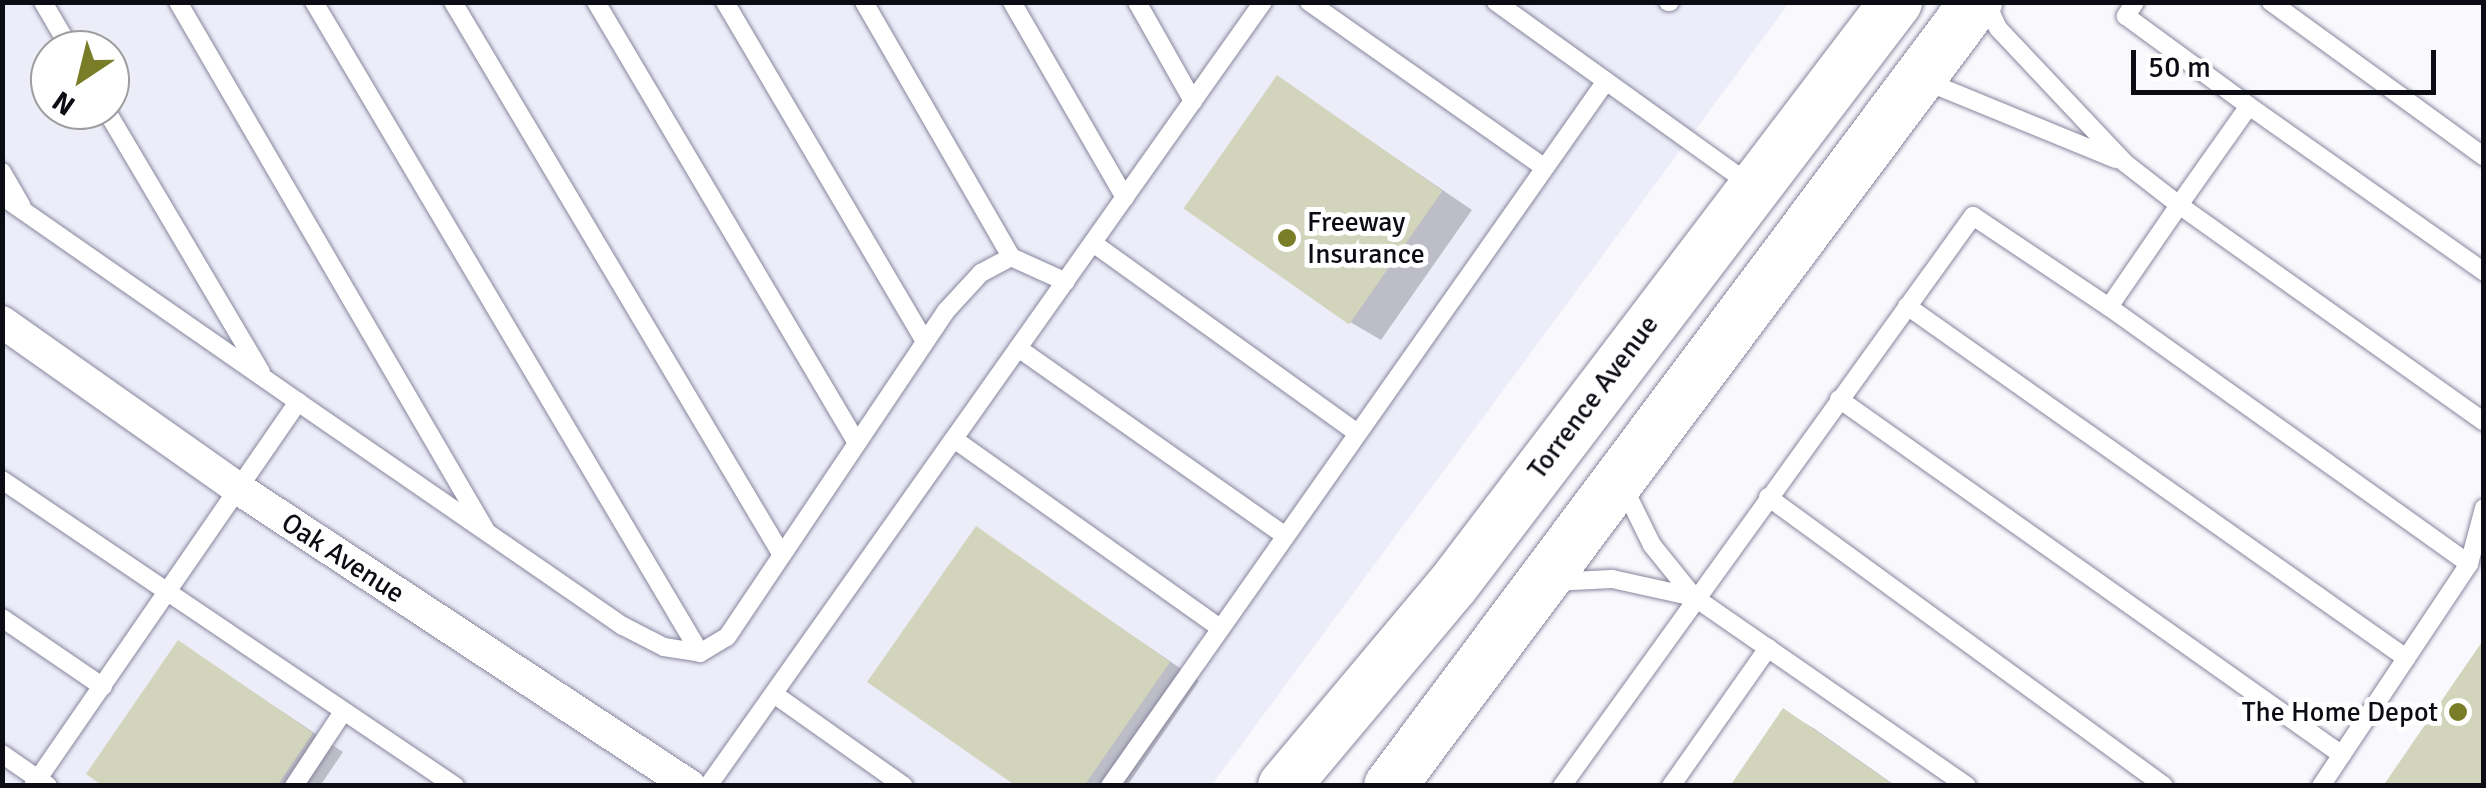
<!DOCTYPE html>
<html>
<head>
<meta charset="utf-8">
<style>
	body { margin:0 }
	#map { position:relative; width:2486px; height:788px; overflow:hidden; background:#f8f8fd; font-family:Signika,sans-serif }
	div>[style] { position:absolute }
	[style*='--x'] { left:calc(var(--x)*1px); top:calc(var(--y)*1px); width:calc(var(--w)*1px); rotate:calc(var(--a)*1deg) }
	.built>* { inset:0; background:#ededfa }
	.shadow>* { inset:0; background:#0003 }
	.building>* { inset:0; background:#d2d5bb; transform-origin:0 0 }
	.roads { filter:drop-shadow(0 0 2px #87869d) drop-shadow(0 0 2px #87869d) }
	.lane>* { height:18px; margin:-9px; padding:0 9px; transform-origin:9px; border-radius:9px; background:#fff }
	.street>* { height:32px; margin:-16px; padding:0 16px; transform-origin:16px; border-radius:16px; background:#fff }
	.primary>* { height:52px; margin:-26px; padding:0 26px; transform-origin:26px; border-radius:26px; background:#fff }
	.dots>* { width:28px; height:28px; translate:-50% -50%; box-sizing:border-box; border:5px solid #fff; border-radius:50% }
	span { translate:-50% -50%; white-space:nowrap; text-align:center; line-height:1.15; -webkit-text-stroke:10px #fff; paint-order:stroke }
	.poi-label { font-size:28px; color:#0c0c14 }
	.left { translate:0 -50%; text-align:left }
	.right { translate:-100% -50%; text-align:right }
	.street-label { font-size:28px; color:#0c0c14 }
	.frame { position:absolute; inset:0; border:5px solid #0c0c14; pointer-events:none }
	.north { position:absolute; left:30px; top:30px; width:100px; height:100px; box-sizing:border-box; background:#fff; border:2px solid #9e9ea1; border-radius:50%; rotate:215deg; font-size:28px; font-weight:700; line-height:40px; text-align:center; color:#0c0c14 }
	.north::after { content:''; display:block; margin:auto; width:35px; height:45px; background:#7a7d27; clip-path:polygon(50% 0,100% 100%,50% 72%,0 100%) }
	.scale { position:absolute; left:2131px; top:50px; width:305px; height:45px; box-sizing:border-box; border:5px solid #0c0c14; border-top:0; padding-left:12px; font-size:30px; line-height:35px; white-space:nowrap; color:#0c0c14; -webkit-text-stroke:8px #fff; paint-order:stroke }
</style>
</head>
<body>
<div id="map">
	<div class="built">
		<div style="clip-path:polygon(evenodd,2px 3px,1789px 3px,1211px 786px,3px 785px,2px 3px,50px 50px,110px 50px,110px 110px,50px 110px,50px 50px)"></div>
	</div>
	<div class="shadow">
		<div style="clip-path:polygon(1278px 78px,1472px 210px,1381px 340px,1350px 322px)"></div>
		<div style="clip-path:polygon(976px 529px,1199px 681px,1127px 786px,1020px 786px)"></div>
		<div style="clip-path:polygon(179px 643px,343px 752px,320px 786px,107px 786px)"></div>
		<div style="clip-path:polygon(1784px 711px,1815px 729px,1896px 786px,1733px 786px)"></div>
	</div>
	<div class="building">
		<div style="left:1277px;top:75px;width:202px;height:163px;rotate:35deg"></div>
		<div style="clip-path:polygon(976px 526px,1170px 662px,1084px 786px,1016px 786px,867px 682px)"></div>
		<div style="clip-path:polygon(2484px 639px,2484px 786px,2383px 786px)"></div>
		<div style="clip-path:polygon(178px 640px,313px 733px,277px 786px,103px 786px,86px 774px)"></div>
		<div style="clip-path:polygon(1783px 708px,1895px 786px,1730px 786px)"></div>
	</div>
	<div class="roads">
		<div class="lane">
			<div style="--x:43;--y:2;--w:56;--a:59.7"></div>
			<div style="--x:178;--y:2;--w:610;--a:59.78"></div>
			<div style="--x:314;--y:2;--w:757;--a:59.33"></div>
			<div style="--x:453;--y:2;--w:643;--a:59.25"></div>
			<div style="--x:596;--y:2;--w:512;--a:59.38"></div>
			<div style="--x:725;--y:2;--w:394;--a:59.5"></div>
			<div style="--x:864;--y:2;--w:294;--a:60"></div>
			<div style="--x:1012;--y:2;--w:226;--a:60"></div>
			<div style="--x:1137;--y:2;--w:114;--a:60.5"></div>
			<div style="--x:1309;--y:2;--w:287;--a:35.1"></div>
			<div style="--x:1496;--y:2;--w:315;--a:35.7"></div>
			<div style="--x:1668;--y:2;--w:2;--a:0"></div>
			<div style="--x:2135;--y:2;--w:17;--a:123"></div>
			<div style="--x:2126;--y:16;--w:152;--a:36.2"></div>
			<div style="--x:2249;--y:106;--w:121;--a:125.3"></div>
			<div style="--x:2179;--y:205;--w:374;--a:35.4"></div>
			<div style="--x:2271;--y:2;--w:263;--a:36"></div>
			<div style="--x:1923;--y:80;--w:209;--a:22.3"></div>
			<div style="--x:2249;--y:106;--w:288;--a:35.2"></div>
			<div style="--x:106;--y:110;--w:304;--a:59.4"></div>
			<div style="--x:2;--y:172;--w:39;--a:60"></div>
			<div style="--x:2;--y:196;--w:361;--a:34.8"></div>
			<div style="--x:1093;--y:243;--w:324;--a:35.7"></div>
			<div style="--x:1907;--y:306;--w:611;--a:35.2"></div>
			<div style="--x:2109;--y:307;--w:442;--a:35.5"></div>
			<div style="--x:1018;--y:348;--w:325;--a:35.1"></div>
			<div style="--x:1839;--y:399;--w:616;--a:35.29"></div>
			<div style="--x:954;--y:439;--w:325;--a:35.4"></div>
			<div style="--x:2;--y:480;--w:547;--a:34.04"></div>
			<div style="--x:1623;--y:486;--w:66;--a:63.8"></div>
			<div style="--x:1652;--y:545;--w:67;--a:51.1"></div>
			<div style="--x:1694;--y:597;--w:332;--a:34.7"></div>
			<div style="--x:1768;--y:497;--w:490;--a:36.1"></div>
			<div style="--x:1552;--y:582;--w:60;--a:-2.9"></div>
			<div style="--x:1612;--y:579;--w:84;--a:12.4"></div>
			<div style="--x:2;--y:618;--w:122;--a:34.3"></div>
			<div style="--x:774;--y:694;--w:159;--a:35.3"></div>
			<div style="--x:2;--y:754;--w:56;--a:34.8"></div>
			<div style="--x:33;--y:786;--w:467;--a:-55.4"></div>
			<div style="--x:298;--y:402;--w:395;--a:34.6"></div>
			<div style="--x:623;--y:626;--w:46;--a:27.1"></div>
			<div style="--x:664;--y:647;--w:36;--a:9"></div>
			<div style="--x:700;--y:653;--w:31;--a:-31"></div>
			<div style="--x:727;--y:637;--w:393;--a:-56.1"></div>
			<div style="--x:946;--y:311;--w:52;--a:-47.4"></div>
			<div style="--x:981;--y:273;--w:34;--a:-28"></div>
			<div style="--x:1011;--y:257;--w:60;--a:24.4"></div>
			<div style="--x:294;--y:786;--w:89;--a:-56.5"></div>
			<div style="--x:708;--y:786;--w:961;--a:-54.71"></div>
			<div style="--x:1110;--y:786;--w:862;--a:-54.87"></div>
			<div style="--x:1562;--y:786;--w:703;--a:-54.21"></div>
			<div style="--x:1973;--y:216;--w:164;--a:33.8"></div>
			<div style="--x:2109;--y:307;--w:124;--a:-55.5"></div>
			<div style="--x:2179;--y:205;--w:68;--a:-142.1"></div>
			<div style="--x:2125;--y:163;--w:185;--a:-133.3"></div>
			<div style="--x:1998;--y:28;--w:29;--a:-115"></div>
			<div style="--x:1671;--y:786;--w:169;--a:-54.9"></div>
			<div style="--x:2321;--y:786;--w:267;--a:-56.3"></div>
			<div style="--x:2469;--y:564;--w:58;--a:-75"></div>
		</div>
		<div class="street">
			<div style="--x:2;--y:322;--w:294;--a:35.2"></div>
			<div style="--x:242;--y:491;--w:536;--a:33.36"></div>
		</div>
		<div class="primary">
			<div style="--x:1284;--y:786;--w:261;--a:-50"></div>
			<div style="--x:1452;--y:586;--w:734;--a:-52.76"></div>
			<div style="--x:1390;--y:786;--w:979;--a:-53.22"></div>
		</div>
	</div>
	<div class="dots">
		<div style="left:1287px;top:238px;background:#7a7d27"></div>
		<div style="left:2458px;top:712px;background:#7a7d27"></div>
	</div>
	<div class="poi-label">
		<span class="left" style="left:1307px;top:238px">Freeway<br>Insurance</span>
		<span class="right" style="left:2438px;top:712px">The Home Depot</span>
	</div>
	<div class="street-label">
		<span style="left:1593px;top:397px;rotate:-53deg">Torrence Avenue</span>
		<span style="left:343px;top:558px;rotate:33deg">Oak Avenue</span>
	</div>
	<div class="frame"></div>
	<div class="north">N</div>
	<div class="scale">50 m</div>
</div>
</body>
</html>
